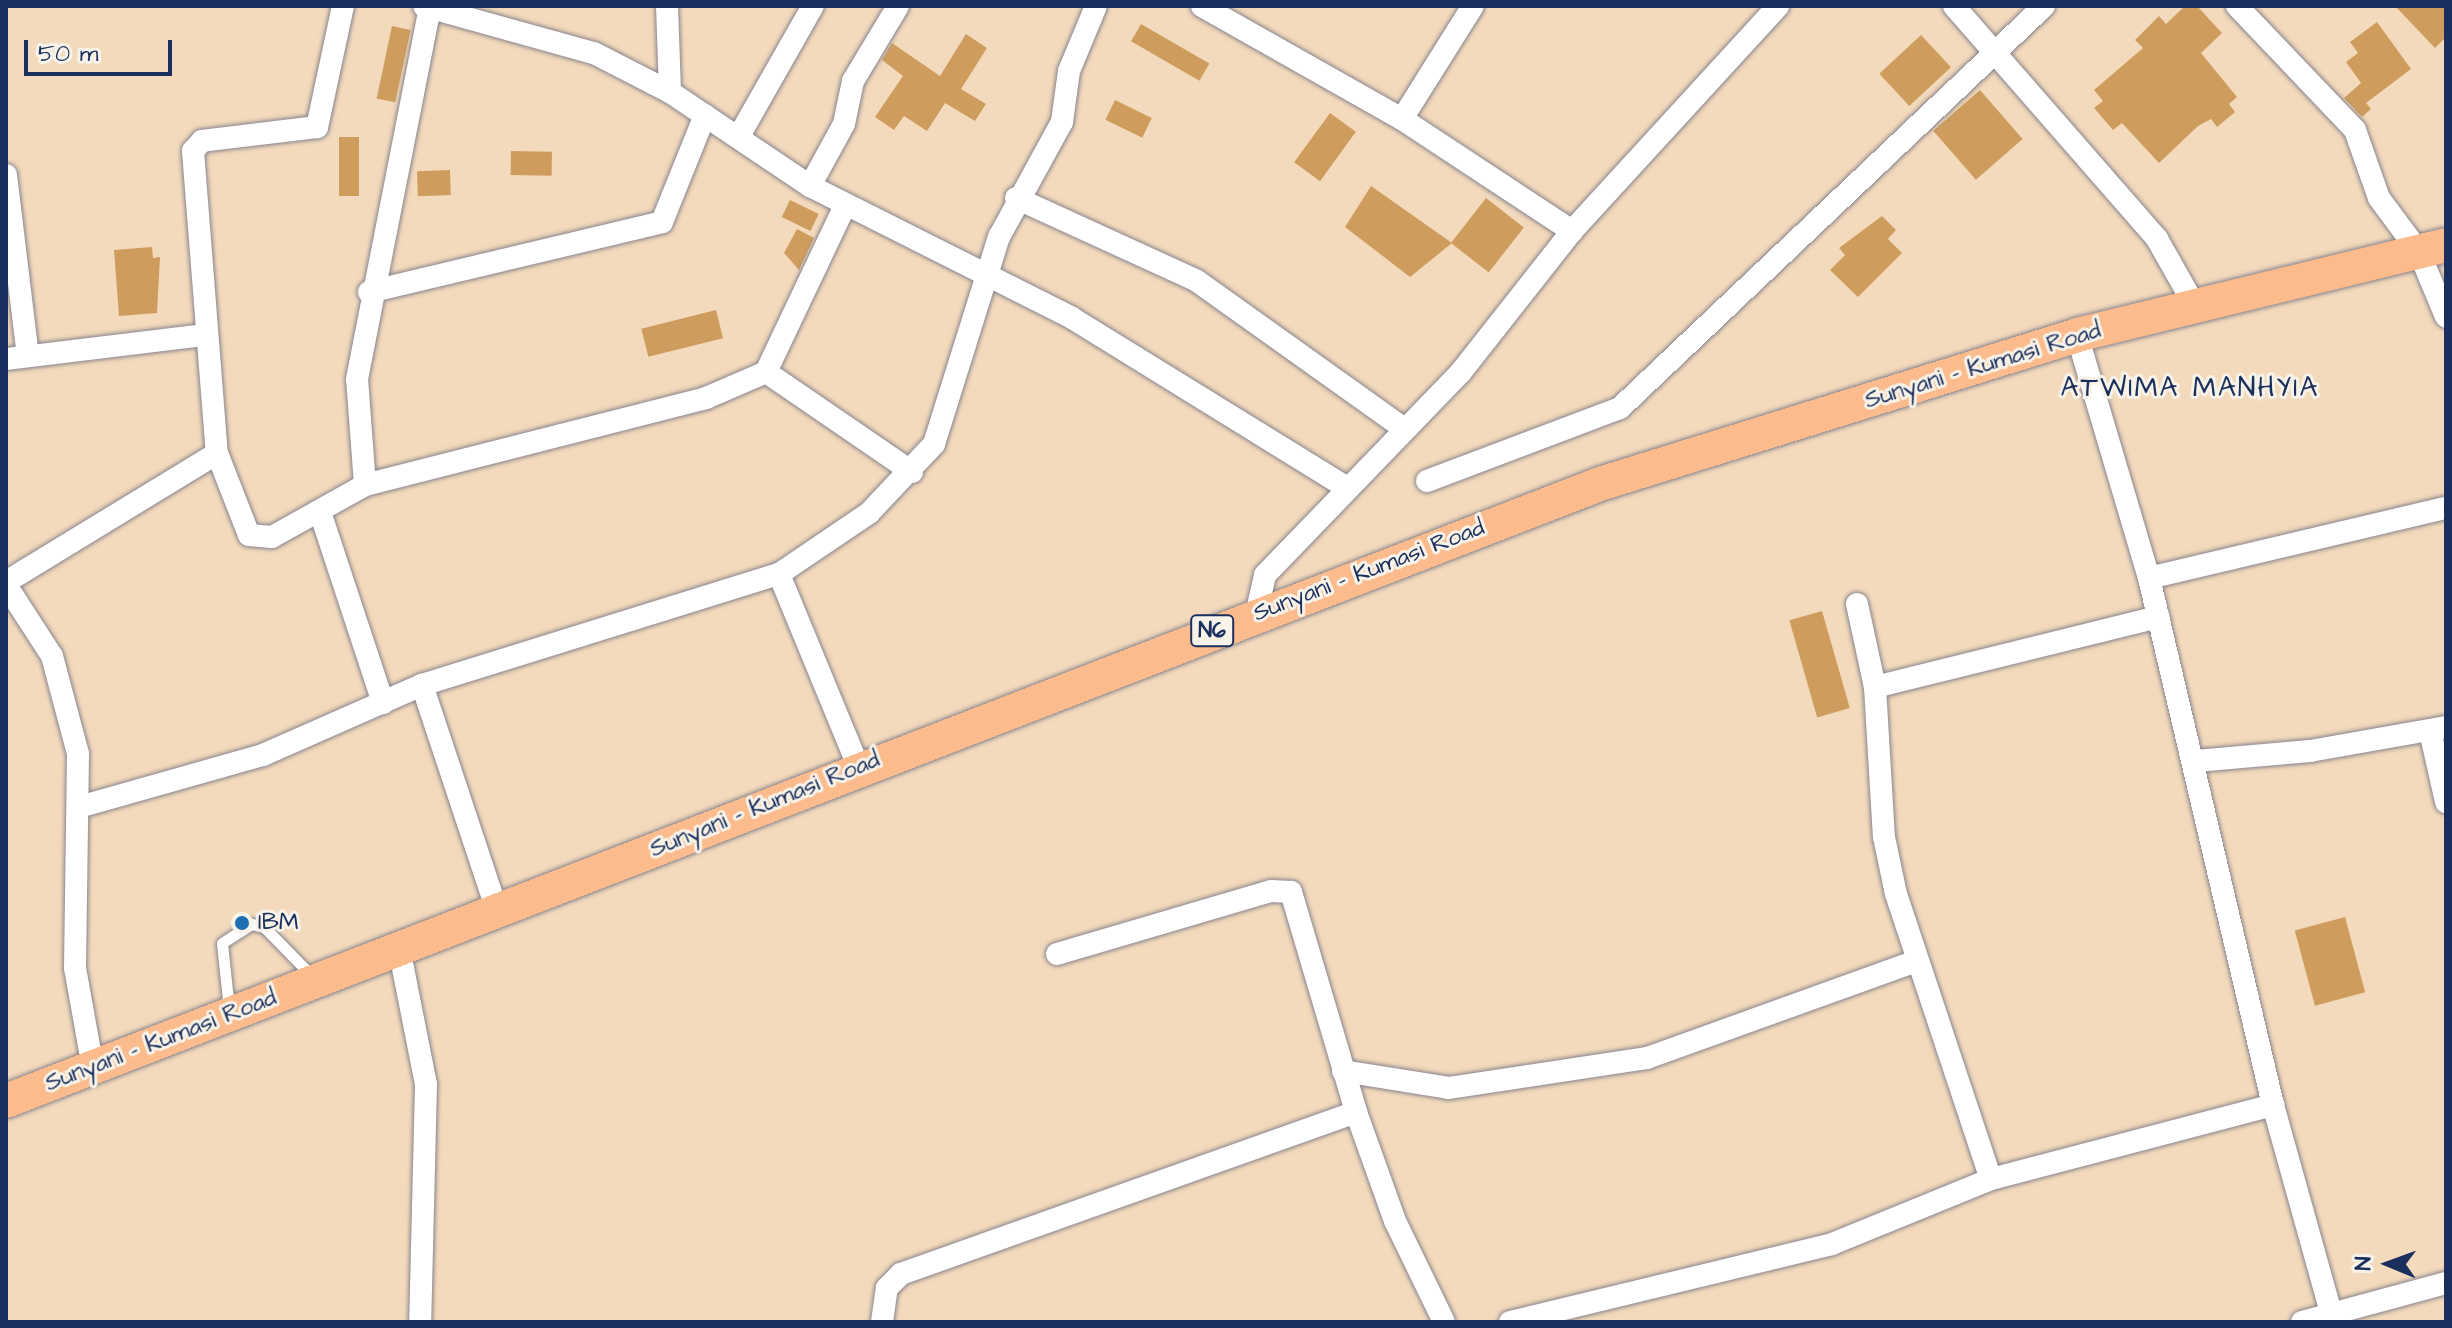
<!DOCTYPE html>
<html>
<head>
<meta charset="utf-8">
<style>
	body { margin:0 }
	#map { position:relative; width:2452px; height:1328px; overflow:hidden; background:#f4dabc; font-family:"Architects Daughter",sans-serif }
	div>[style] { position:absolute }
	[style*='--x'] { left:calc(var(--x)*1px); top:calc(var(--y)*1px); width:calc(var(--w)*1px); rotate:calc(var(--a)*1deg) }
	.building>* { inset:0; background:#ce9d5e; transform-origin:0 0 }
	.roads { filter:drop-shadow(0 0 2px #88848d) drop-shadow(0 0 2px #88848d) }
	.lane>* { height:11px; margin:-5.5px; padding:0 5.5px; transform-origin:5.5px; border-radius:5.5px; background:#fff }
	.street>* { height:22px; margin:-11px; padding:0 11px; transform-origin:11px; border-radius:11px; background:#fff }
	.primary>* { height:34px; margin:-17px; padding:0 17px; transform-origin:17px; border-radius:17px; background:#fbbb8d }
	.dots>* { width:22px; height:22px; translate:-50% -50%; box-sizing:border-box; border:4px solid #f7f3e8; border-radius:50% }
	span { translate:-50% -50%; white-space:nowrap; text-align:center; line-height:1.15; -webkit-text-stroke:6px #f7f3e8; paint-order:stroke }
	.shield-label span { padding:2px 6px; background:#f7f3e8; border:2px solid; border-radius:6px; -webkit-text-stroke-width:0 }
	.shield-label { font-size:22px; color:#1b2f5e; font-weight:700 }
	.street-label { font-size:24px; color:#1b2f5e }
	.poi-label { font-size:24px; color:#1b2f5e }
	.left { translate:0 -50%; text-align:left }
	.quarter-label { font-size:28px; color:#1b2f5e; letter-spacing:2px }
	.frame { position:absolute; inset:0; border:8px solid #1b2f5e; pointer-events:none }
	.north { position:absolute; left:2348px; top:1224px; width:80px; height:80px; -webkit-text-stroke:6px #f7f3e8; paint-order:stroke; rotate:271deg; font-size:22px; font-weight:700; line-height:32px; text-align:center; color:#1b2f5e }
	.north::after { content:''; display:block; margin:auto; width:28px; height:36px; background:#1b2f5e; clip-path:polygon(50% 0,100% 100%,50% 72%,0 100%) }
	.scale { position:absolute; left:24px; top:40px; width:148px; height:36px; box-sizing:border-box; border:4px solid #1b2f5e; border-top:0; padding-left:10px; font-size:24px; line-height:28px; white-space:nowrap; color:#1b2f5e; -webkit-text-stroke:6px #f7f3e8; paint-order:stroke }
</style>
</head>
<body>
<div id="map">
	<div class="building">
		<div style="clip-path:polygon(2185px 6px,2197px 6px,2222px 33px,2201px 53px,2237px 97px,2229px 104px,2235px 112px,2217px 127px,2211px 119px,2198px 126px,2159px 163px,2122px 123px,2113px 130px,2094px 108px,2103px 101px,2094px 90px,2143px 48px,2135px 40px,2159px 16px,2166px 24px)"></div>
		<div style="clip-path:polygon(2395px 6px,2446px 6px,2446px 37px,2435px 48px)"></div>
		<div style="clip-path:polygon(2377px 22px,2411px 69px,2366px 103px,2371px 109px,2362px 117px,2344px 98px,2361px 83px,2346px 62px,2358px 53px,2350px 42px)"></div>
		<div style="left:1141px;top:24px;width:79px;height:20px;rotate:30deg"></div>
		<div style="left:392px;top:26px;width:19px;height:74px;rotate:12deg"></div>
		<div style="clip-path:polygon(966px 34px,987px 48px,961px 89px,986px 104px,975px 121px,945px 103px,927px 131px,904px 116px,894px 130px,875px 117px,903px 76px,882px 60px,892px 43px,940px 76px)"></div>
		<div style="left:1921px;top:35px;width:44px;height:57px;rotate:47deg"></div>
		<div style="left:1980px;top:90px;width:65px;height:62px;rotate:49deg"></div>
		<div style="left:1115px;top:100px;width:41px;height:22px;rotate:26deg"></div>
		<div style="left:1330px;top:113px;width:32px;height:61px;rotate:36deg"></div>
		<div style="left:359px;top:137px;width:59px;height:20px;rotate:90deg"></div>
		<div style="left:511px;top:151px;width:41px;height:24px;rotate:1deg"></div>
		<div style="left:450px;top:170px;width:25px;height:33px;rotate:88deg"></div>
		<div style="clip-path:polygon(1371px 186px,1452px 243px,1410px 277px,1345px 227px)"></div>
		<div style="left:1486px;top:198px;width:48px;height:57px;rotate:38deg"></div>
		<div style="left:790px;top:200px;width:32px;height:19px;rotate:26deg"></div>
		<div style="clip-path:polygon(1882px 216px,1896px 230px,1888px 239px,1902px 253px,1858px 297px,1830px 270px,1845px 255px,1839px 248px)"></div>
		<div style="clip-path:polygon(797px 229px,814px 238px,799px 270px,784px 253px)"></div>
		<div style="clip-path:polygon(152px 247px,153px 258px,160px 257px,157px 313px,119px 316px,114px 250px)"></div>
		<div style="left:716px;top:310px;width:29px;height:77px;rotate:76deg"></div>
		<div style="left:1822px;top:611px;width:101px;height:34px;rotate:74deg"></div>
		<div style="left:2345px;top:917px;width:78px;height:52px;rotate:75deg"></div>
	</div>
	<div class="roads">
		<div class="lane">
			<div style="--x:229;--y:1009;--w:66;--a:-96.1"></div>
			<div style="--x:222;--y:943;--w:35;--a:-33"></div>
			<div style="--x:251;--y:924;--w:13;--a:13"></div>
			<div style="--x:264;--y:927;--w:71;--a:45.6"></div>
		</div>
		<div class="street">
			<div style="--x:343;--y:6;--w:124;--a:102.1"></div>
			<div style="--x:317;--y:127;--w:116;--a:173.1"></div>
			<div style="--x:202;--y:141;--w:13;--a:132"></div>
			<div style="--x:193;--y:151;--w:303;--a:85.5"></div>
			<div style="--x:217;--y:453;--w:88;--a:68.7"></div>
			<div style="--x:249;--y:535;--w:23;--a:5"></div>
			<div style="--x:272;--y:537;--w:107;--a:-29.2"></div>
			<div style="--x:365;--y:485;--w:352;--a:-14.3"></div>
			<div style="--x:706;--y:398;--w:65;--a:-23.4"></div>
			<div style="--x:766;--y:372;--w:184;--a:-64.6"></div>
			<div style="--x:424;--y:6;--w:176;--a:15.5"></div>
			<div style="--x:594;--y:53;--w:85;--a:27.2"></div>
			<div style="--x:670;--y:92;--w:169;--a:33.9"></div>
			<div style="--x:810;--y:186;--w:293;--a:26.7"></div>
			<div style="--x:1072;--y:318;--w:322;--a:31.7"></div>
			<div style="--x:667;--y:6;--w:86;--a:88"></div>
			<div style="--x:1202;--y:6;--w:230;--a:29.5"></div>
			<div style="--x:1402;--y:119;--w:204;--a:33.4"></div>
			<div style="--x:1954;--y:6;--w:309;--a:48.9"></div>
			<div style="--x:2157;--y:239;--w:79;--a:60.5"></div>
			<div style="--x:2237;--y:6;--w:171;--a:46.4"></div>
			<div style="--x:2355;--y:130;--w:72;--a:70.6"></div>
			<div style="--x:2379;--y:198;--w:67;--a:53.5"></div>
			<div style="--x:2419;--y:252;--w:70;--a:67.4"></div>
			<div style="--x:1402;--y:119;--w:133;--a:-57.9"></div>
			<div style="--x:739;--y:136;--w:150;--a:-60.4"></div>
			<div style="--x:6;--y:175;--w:182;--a:83.1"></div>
			<div style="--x:810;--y:186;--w:71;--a:-61.3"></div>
			<div style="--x:844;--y:124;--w:44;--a:-78.2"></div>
			<div style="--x:853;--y:81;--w:87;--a:-59"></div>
			<div style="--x:1016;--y:198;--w:199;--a:24.6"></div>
			<div style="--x:1197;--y:281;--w:253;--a:35.5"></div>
			<div style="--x:369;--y:292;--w:301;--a:-13.4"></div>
			<div style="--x:662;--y:222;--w:115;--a:-68.1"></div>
			<div style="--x:2077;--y:335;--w:253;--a:73.5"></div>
			<div style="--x:2149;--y:578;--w:541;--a:76.76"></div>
			<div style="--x:2273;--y:1105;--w:216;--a:74.4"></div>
			<div style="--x:6;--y:359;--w:198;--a:-6.9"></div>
			<div style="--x:766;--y:372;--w:177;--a:34.4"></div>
			<div style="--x:1427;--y:481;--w:206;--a:-20.7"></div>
			<div style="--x:1620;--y:408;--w:584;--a:-43.47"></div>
			<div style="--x:365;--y:485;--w:106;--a:-94.3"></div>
			<div style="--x:357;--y:379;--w:379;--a:-78.9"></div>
			<div style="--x:321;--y:515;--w:198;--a:71.7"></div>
			<div style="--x:779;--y:574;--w:210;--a:67.6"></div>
			<div style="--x:2149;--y:578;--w:305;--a:-13.3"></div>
			<div style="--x:6;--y:582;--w:247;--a:-31.4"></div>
			<div style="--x:6;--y:585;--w:85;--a:57.1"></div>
			<div style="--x:52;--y:656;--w:101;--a:75.1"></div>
			<div style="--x:78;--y:754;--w:214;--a:90.8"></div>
			<div style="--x:75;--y:968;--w:102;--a:79.8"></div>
			<div style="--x:1857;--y:604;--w:85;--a:77.8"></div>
			<div style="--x:1875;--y:687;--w:150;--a:86.6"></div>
			<div style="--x:1884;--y:837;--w:58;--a:78.1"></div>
			<div style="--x:1896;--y:894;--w:300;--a:71.6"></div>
			<div style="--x:1256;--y:615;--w:41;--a:-77.3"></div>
			<div style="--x:1265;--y:575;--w:282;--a:-46"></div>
			<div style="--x:1461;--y:372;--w:179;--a:-51.8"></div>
			<div style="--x:1572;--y:231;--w:305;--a:-47.5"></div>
			<div style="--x:422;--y:685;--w:238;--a:71.6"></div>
			<div style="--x:1875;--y:687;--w:292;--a:-13.9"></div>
			<div style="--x:2430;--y:731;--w:73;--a:77.3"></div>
			<div style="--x:2196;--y:761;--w:114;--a:-5"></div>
			<div style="--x:2310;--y:751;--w:138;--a:-10"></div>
			<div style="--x:79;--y:807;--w:191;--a:-15.8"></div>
			<div style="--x:263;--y:755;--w:174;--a:-23.8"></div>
			<div style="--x:422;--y:685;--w:374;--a:-17.3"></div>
			<div style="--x:779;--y:574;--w:109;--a:-34.1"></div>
			<div style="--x:869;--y:513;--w:95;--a:-46.7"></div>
			<div style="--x:934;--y:444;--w:217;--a:-72.6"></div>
			<div style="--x:999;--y:237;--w:131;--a:-61.3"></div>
			<div style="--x:1062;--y:122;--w:51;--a:-82.2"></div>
			<div style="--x:1069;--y:71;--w:70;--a:-67.4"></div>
			<div style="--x:399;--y:948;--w:139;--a:78.8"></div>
			<div style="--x:426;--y:1084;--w:238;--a:91.4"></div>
			<div style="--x:1057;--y:954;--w:223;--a:-16.4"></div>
			<div style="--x:1271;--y:891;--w:20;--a:3"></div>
			<div style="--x:1291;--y:892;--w:229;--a:73.5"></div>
			<div style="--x:1356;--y:1112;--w:116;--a:70.3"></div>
			<div style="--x:1395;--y:1221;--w:112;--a:64.1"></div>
			<div style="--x:1343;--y:1071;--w:107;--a:9.1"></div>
			<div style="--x:1449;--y:1088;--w:200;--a:-8.6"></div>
			<div style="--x:1647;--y:1058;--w:286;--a:-19.8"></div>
			<div style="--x:882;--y:1322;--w:34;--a:-82"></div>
			<div style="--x:887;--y:1288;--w:20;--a:-45"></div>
			<div style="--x:901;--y:1274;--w:483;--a:-19.6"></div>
			<div style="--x:1510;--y:1322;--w:331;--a:-13.6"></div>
			<div style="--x:1832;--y:1244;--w:172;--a:-22.2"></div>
			<div style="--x:1991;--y:1179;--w:292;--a:-14.7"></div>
			<div style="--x:2302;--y:1322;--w:149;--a:-15.2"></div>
		</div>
		<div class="primary">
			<div style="--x:6;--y:1101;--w:1712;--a:-21.16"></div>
			<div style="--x:1603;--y:483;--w:497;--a:-17.3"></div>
			<div style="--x:2077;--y:335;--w:380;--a:-13.7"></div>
		</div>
	</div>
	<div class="dots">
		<div style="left:242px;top:923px;background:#1f6fb2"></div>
	</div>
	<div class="shield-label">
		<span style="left:1212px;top:631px">N6</span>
	</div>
	<div class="street-label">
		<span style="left:1983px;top:366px;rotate:-17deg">Sunyani - Kumasi Road</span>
		<span style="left:1369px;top:571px;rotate:-21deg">Sunyani - Kumasi Road</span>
		<span style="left:765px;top:805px;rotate:-22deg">Sunyani - Kumasi Road</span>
		<span style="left:161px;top:1041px;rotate:-21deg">Sunyani - Kumasi Road</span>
	</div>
	<div class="poi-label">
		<span class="left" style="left:258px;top:923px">IBM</span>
	</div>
	<div class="quarter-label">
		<span style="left:2190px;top:388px">ATWIMA MANHYIA</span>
	</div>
	<div class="frame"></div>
	<div class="north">N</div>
	<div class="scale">50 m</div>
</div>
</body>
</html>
